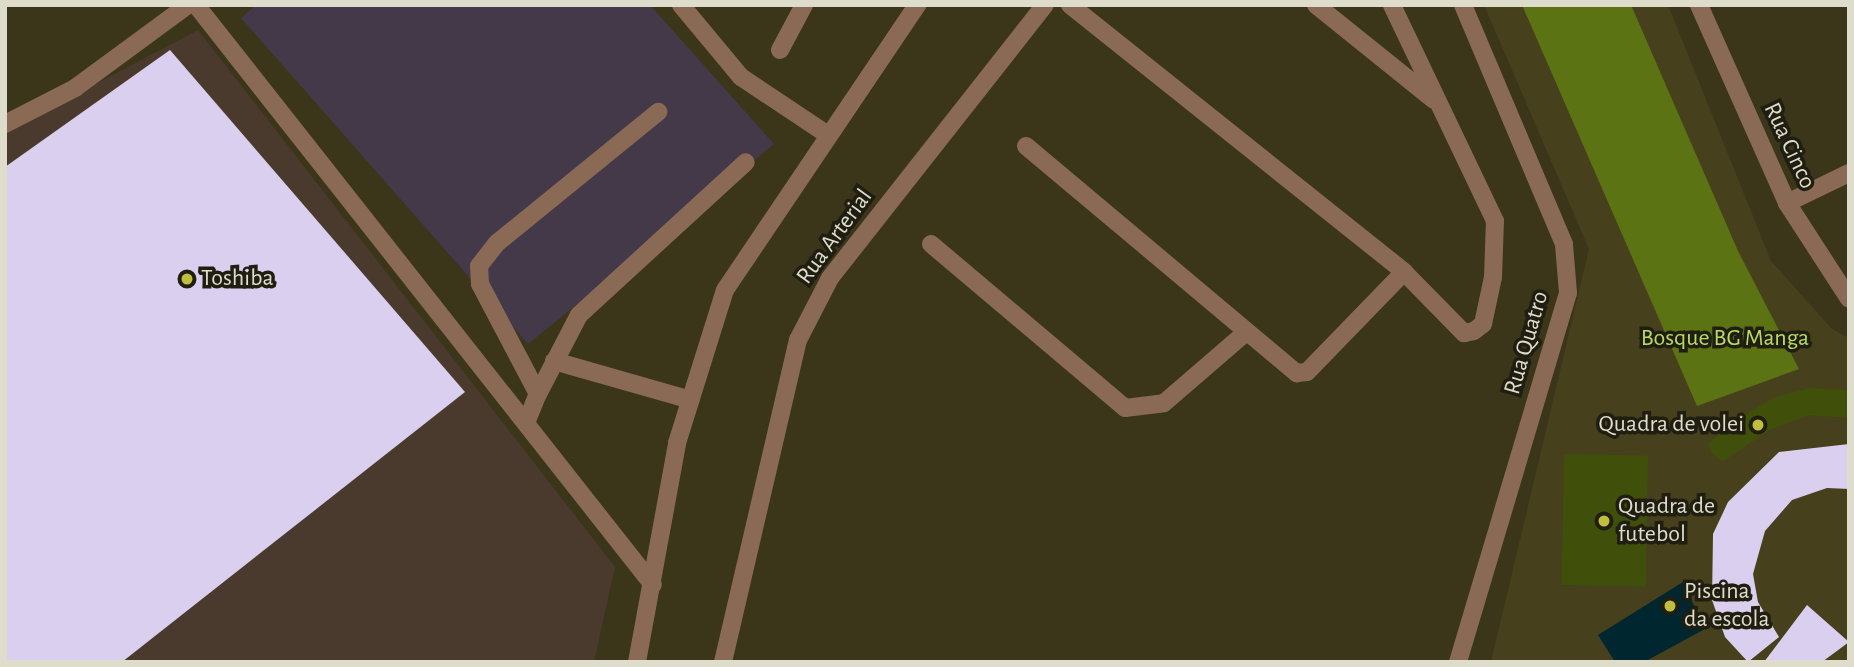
<!DOCTYPE html>
<html>
<head>
<meta charset="utf-8">
<style>
	body { margin:0 }
	#map { position:relative; width:1854px; height:667px; overflow:hidden; background:#3b361a; font-family:"Alegreya Sans",sans-serif }
	div>[style] { position:absolute }
	[style*='--x'] { left:calc(var(--x)*1px); top:calc(var(--y)*1px); width:calc(var(--w)*1px); rotate:calc(var(--a)*1deg) }
	.commercial>* { inset:0; background:#433949 }
	.industrial>* { inset:0; background:#493a2d }
	.built>* { inset:0; background:#46401c }
	.green>* { inset:0; background:#40500a; transform-origin:0 0 }
	.forest>* { inset:0; background:#5c7314 }
	.water>* { inset:0; background:#00262f }
	.building>* { inset:0; background:#dacfee }
	.minor>* { height:18px; margin:-9px; padding:0 9px; transform-origin:9px; border-radius:9px; background:#8b6a55 }
	.dots>* { width:19px; height:19px; translate:-50% -50%; box-sizing:border-box; border:4px solid #201e11; border-radius:50% }
	span { translate:-50% -50%; white-space:nowrap; text-align:center; line-height:1.15; -webkit-text-stroke:7px #201e11; paint-order:stroke }
	.street-label { font-size:24px; color:#dedccb }
	.poi-label { font-size:24px; color:#dedccb }
	.left { translate:0 -50%; text-align:left }
	.right { translate:-100% -50%; text-align:right }
	.park-label { font-size:24px; color:#bada66 }
	.frame { position:absolute; inset:0; border:7px solid #dedccb; pointer-events:none }
</style>
</head>
<body>
<div id="map">
	<div class="commercial">
		<div style="clip-path:polygon(256px 5px,650px 5px,774px 144px,528px 344px,241px 18px)"></div>
	</div>
	<div class="industrial">
		<div style="clip-path:polygon(198px 30px,615px 567px,594px 662px,5px 662px,5px 132px)"></div>
	</div>
	<div class="built">
		<div style="clip-path:polygon(1484px 5px,1668px 5px,1771px 261px,1832px 329px,1849px 338px,1849px 662px,1491px 662px,1589px 249px)"></div>
	</div>
	<div class="green">
		<div style="clip-path:polygon(1810px 388px,1849px 390px,1849px 418px,1809px 415px,1771px 429px,1722px 462px,1711px 452px,1708px 444px,1736px 420px,1775px 397px)"></div>
		<div style="left:1564px;top:454px;width:84px;height:131px;rotate:1deg"></div>
	</div>
	<div class="forest">
		<div style="clip-path:polygon(1522px 5px,1631px 5px,1738px 251px,1799px 369px,1697px 406px)"></div>
	</div>
	<div class="water">
		<div style="clip-path:polygon(1683px 582px,1705px 629px,1644px 662px,1615px 662px,1598px 635px)"></div>
	</div>
	<div class="building">
		<div style="clip-path:polygon(170px 50px,465px 392px,122px 662px,5px 662px,5px 167px)"></div>
		<div style="clip-path:polygon(1849px 444px,1849px 489px,1827px 488px,1792px 500px,1765px 531px,1753px 574px,1758px 602px,1779px 637px,1748px 662px,1725px 637px,1712px 600px,1713px 534px,1728px 502px,1779px 452px)"></div>
		<div style="clip-path:polygon(1807px 605px,1849px 642px,1822px 662px,1764px 662px)"></div>
	</div>
	<div class="minor">
		<div style="--x:196;--y:5;--w:738;--a:51.76"></div>
		<div style="--x:681;--y:5;--w:94;--a:50.2"></div>
		<div style="--x:741;--y:77;--w:105;--a:33.7"></div>
		<div style="--x:1070;--y:5;--w:428;--a:38.6"></div>
		<div style="--x:1404;--y:272;--w:86;--a:45.5"></div>
		<div style="--x:1464;--y:333;--w:10;--a:-11"></div>
		<div style="--x:1474;--y:331;--w:11;--a:-38"></div>
		<div style="--x:1483;--y:324;--w:48;--a:-78"></div>
		<div style="--x:1493;--y:277;--w:56;--a:-88"></div>
		<div style="--x:1495;--y:221;--w:239;--a:-115.5"></div>
		<div style="--x:1316;--y:5;--w:151;--a:38.8"></div>
		<div style="--x:1699;--y:5;--w:217;--a:66"></div>
		<div style="--x:1787;--y:203;--w:114;--a:57.1"></div>
		<div style="--x:780;--y:50;--w:51;--a:-61.9"></div>
		<div style="--x:5;--y:124;--w:79;--a:-27.2"></div>
		<div style="--x:75;--y:88;--w:140;--a:-36.3"></div>
		<div style="--x:1026;--y:146;--w:354;--a:40"></div>
		<div style="--x:1297;--y:373;--w:10;--a:-6"></div>
		<div style="--x:1307;--y:372;--w:139;--a:-45.9"></div>
		<div style="--x:1787;--y:203;--w:69;--a:-25.8"></div>
		<div style="--x:931;--y:244;--w:254;--a:40.2"></div>
		<div style="--x:1125;--y:408;--w:39;--a:-7"></div>
		<div style="--x:1164;--y:403;--w:106;--a:-40.8"></div>
		<div style="--x:554;--y:361;--w:142;--a:15.9"></div>
		<div style="--x:538;--y:394;--w:89;--a:-62.6"></div>
		<div style="--x:579;--y:315;--w:226;--a:-42.5"></div>
		<div style="--x:526;--y:423;--w:31;--a:-68"></div>
		<div style="--x:538;--y:394;--w:124;--a:-117.8"></div>
		<div style="--x:480;--y:284;--w:18;--a:-93"></div>
		<div style="--x:479;--y:266;--w:29;--a:-52"></div>
		<div style="--x:497;--y:243;--w:208;--a:-39.1"></div>
		<div style="--x:637;--y:662;--w:223;--a:-79.6"></div>
		<div style="--x:677;--y:443;--w:160;--a:-72.6"></div>
		<div style="--x:725;--y:290;--w:344;--a:-56"></div>
		<div style="--x:723;--y:662;--w:331;--a:-76.9"></div>
		<div style="--x:798;--y:340;--w:70;--a:-62.7"></div>
		<div style="--x:830;--y:278;--w:347;--a:-51.8"></div>
		<div style="--x:1458;--y:662;--w:385;--a:-73.4"></div>
		<div style="--x:1568;--y:293;--w:49;--a:-94.7"></div>
		<div style="--x:1564;--y:244;--w:259;--a:-112.9"></div>
	</div>
	<div class="dots">
		<div style="left:187px;top:279px;background:#bfbe41"></div>
		<div style="left:1758px;top:425px;background:#bfbe41"></div>
		<div style="left:1604px;top:521px;background:#bfbe41"></div>
		<div style="left:1670px;top:606px;background:#bfbe41"></div>
	</div>
	<div class="street-label">
		<span style="left:1789px;top:146px;rotate:65deg">Rua Cinco</span>
		<span style="left:835px;top:237px;rotate:-54deg">Rua Arterial</span>
		<span style="left:1527px;top:343px;rotate:-74deg">Rua Quatro</span>
	</div>
	<div class="poi-label">
		<span class="left" style="left:201px;top:279px">Toshiba</span>
		<span class="right" style="left:1744px;top:425px">Quadra de volei</span>
		<span class="left" style="left:1618px;top:521px">Quadra de<br>futebol</span>
		<span class="left" style="left:1684px;top:606px">Piscina<br>da escola</span>
	</div>
	<div class="park-label">
		<span style="left:1725px;top:339px">Bosque BG Manga</span>
	</div>
	<div class="frame"></div>
</div>
</body>
</html>
